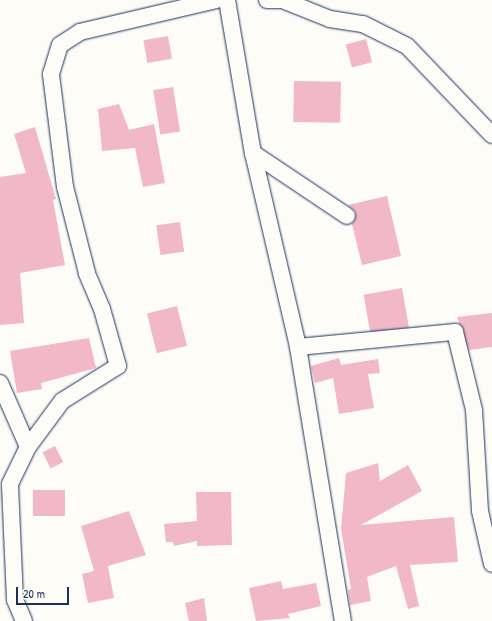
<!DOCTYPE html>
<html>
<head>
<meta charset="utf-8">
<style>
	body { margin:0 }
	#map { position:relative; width:492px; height:621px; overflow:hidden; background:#fdfcf7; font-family:"Patrick Hand",sans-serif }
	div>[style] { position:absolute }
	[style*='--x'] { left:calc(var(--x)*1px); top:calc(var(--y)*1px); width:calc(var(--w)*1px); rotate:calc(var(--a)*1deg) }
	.building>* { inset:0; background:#f1b8c8; transform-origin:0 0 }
	.roads { filter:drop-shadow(0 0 1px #1b2f5e) drop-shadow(0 0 1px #1b2f5e) }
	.street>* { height:16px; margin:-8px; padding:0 8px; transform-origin:8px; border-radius:8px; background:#fdfcf7 }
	span { translate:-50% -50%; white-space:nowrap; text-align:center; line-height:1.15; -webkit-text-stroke:4px #fdfcf7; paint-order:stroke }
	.scale { position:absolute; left:16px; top:587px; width:53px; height:18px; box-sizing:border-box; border:2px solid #1b2f5e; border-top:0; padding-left:5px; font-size:12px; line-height:14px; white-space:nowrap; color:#1b2f5e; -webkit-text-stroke:3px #fdfcf7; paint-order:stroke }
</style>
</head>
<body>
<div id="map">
	<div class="building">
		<div style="left:168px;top:36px;width:23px;height:25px;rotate:80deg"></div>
		<div style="left:366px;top:39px;width:24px;height:21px;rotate:75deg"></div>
		<div style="left:294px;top:81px;width:47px;height:41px;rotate:1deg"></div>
		<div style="left:173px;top:87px;width:45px;height:20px;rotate:81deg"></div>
		<div style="clip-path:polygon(119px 104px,129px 130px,154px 124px,165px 183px,143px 187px,135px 148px,102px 151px,98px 109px)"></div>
		<div style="clip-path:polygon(35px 127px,56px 199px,53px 200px,65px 265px,20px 273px,24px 323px,0 325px,0 177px,26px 173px,14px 134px)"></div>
		<div style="clip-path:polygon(387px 196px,401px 256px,362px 265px,352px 224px,356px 212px,348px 205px)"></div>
		<div style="left:180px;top:222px;width:30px;height:24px;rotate:82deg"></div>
		<div style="left:402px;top:288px;width:40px;height:39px;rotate:80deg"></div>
		<div style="left:177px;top:306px;width:41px;height:31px;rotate:76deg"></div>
		<div style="clip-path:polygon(492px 313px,492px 347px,469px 350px,457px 317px)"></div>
		<div style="clip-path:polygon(89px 338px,96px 368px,41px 383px,42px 389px,17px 393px,10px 351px)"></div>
		<div style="clip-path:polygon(339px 358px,341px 365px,378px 359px,380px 373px,368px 374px,374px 408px,339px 414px,333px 378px,315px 383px,311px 366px)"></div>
		<div style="left:55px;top:446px;width:18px;height:14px;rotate:63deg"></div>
		<div style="clip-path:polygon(378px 463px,380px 481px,408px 465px,422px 491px,361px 525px,454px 517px,458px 562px,410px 565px,419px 606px,408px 609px,396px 566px,367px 577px,371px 601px,350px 605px,348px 590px,351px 589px,341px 529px,346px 473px)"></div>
		<div style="left:33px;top:490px;width:32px;height:26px"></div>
		<div style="clip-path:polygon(196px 492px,231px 492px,232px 545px,197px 546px,197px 541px,174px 546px,173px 542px,166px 542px,164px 524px,197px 521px)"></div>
		<div style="clip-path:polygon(129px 511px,146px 555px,108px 566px,114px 598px,88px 603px,82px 574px,94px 571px,81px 526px)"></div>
		<div style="clip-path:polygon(281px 581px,283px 589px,316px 583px,321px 606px,288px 614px,290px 618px,256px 621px,249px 588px)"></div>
		<div style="clip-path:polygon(204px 598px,207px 621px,189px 621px,185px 603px)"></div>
	</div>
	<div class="roads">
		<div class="street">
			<div style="--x:227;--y:0;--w:155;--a:80.4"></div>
			<div style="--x:253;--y:153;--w:199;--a:76.9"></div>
			<div style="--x:298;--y:347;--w:278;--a:80.7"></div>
			<div style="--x:267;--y:0;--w:27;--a:0"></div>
			<div style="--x:285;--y:1;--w:48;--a:21.8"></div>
			<div style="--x:330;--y:19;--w:33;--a:9"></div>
			<div style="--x:363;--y:24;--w:49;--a:26.6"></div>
			<div style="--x:407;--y:46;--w:123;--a:46.3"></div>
			<div style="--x:253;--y:153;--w:113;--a:33.8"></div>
			<div style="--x:298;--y:347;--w:158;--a:-5.5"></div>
			<div style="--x:455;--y:332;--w:80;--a:76.3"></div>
			<div style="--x:474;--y:410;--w:101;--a:86.6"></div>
			<div style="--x:480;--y:511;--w:54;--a:77.2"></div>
			<div style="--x:0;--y:383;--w:70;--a:66.4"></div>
			<div style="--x:24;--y:621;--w:23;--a:-113"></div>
			<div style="--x:15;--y:600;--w:116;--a:-92.5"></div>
			<div style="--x:10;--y:484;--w:41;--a:-64.1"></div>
			<div style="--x:28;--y:447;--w:57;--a:-53.5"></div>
			<div style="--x:62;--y:401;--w:66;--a:-32"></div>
			<div style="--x:118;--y:366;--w:59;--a:-105.7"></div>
			<div style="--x:102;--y:309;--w:39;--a:-113"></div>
			<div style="--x:87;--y:273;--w:89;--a:-104.3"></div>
			<div style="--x:65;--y:187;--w:114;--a:-97.1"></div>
			<div style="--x:51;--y:74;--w:30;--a:-73"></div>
			<div style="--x:60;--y:45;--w:24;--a:-33"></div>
			<div style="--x:80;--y:32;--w:140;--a:-13.2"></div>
		</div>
	</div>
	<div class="scale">20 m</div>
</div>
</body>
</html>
